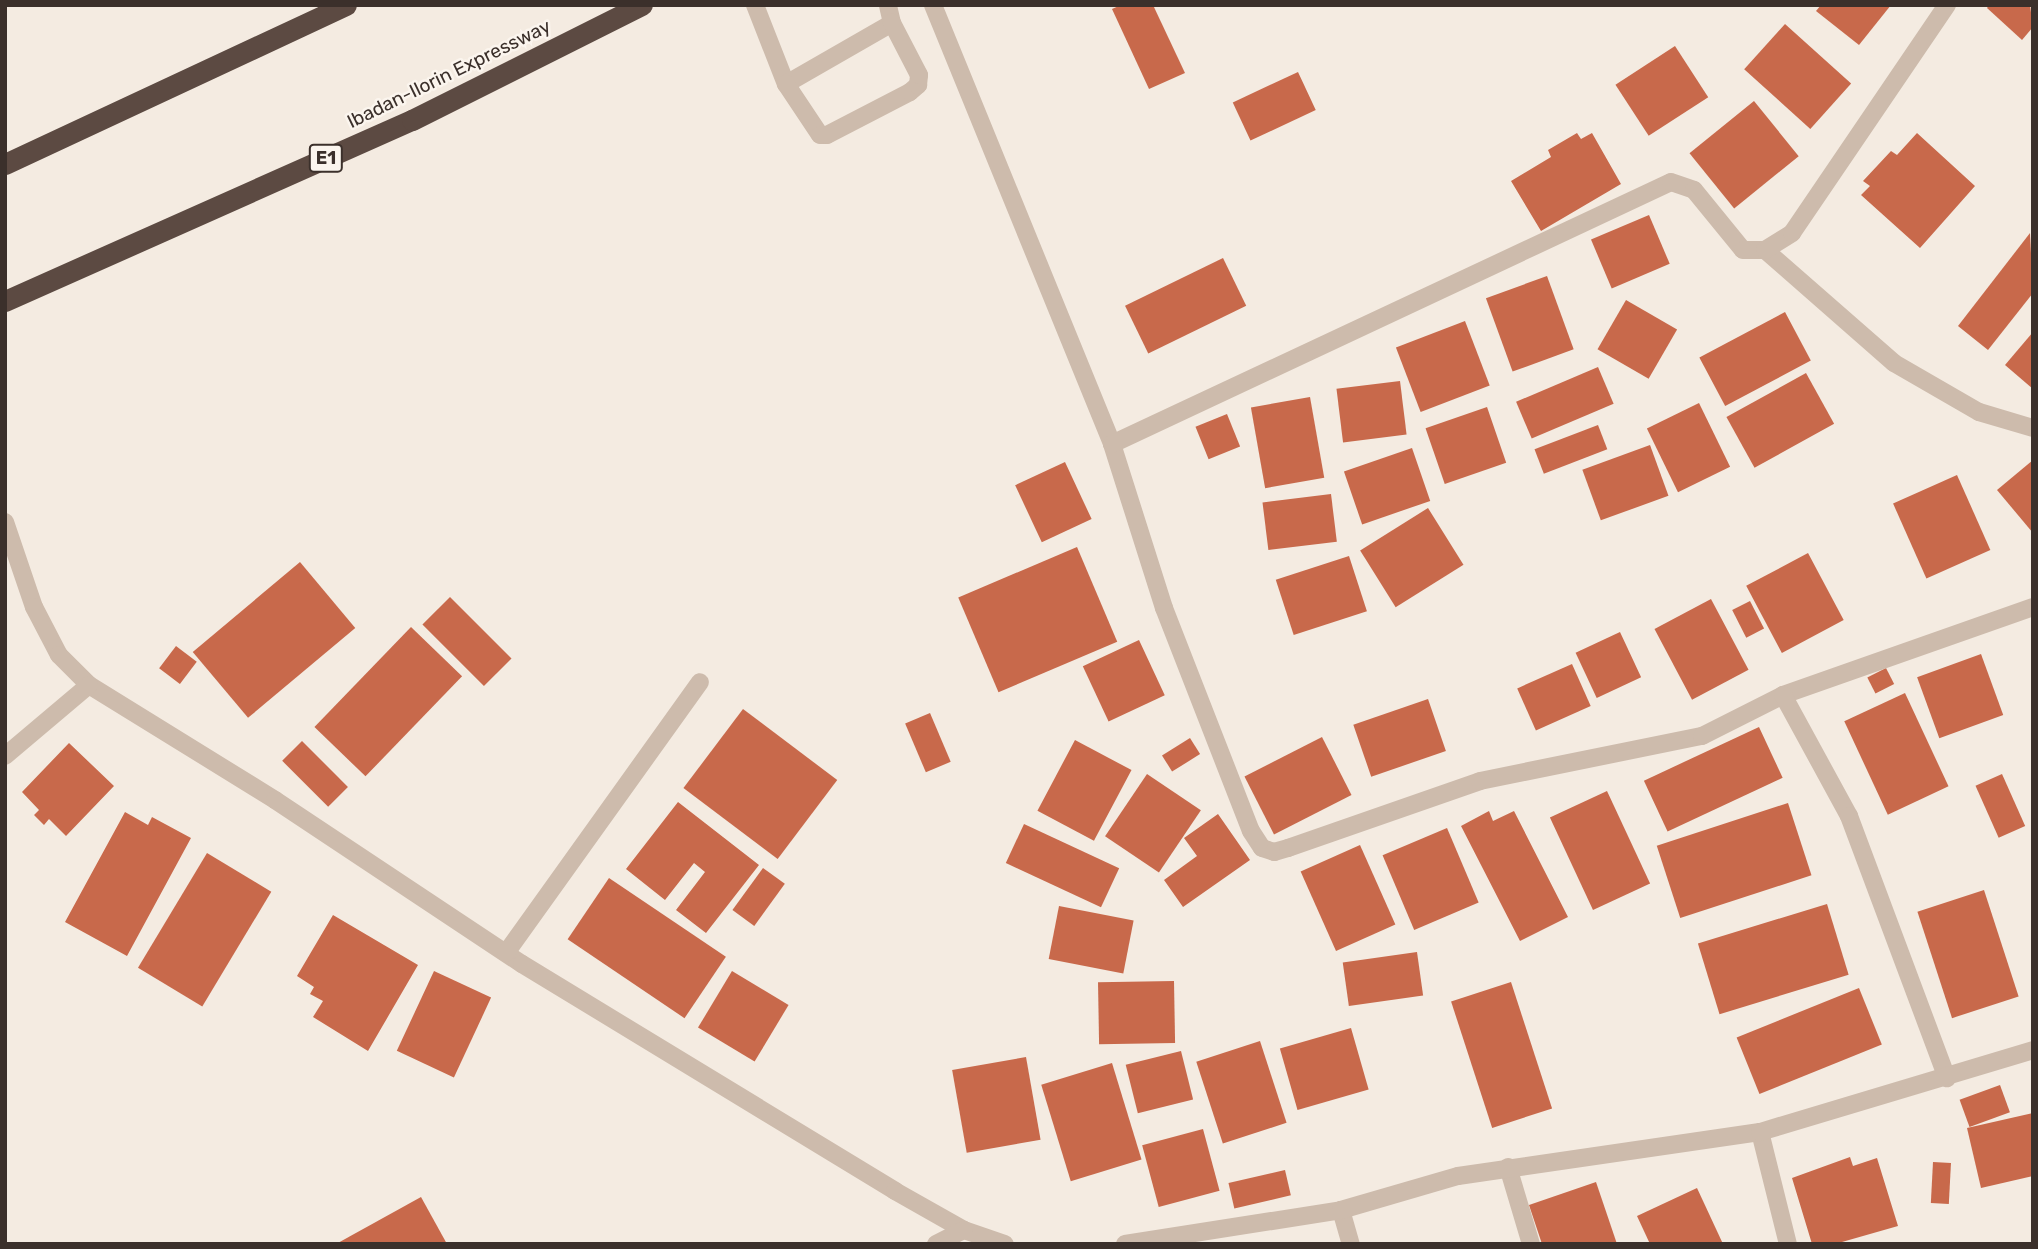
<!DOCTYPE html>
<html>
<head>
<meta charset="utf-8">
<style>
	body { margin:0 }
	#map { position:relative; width:2038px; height:1249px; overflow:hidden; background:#f4ebe1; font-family:Rubik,sans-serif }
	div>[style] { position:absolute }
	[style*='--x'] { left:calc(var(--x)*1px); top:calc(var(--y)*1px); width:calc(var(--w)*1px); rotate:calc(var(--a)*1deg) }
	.building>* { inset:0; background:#c8694b; transform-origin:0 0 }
	.minor>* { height:18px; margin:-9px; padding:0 9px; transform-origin:9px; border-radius:9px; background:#cdbbac }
	.highway>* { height:21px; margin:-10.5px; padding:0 10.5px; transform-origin:10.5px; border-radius:10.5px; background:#5c4a42 }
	span { translate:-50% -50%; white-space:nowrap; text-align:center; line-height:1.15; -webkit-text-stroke:5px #fbf5ee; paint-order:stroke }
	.shield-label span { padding:2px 5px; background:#fbf5ee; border:2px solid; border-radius:5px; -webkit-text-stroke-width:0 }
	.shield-label { font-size:18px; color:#3b302b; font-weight:700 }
	.street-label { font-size:19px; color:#3b302b }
	.frame { position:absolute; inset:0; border:7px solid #3b302b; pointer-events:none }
</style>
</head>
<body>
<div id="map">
	<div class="building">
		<div style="clip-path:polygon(1121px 5px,1153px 5px,1185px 73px,1149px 89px,1112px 9px)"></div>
		<div style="clip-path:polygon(1821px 5px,1891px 5px,1859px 45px,1816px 11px)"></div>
		<div style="clip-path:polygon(1989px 5px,2030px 5px,2033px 27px,2022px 40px,1987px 8px)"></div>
		<div style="left:1785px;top:24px;width:89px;height:61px;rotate:42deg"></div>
		<div style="left:1675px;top:46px;width:61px;height:71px;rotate:57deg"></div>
		<div style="left:1298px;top:72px;width:42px;height:72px;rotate:65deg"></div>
		<div style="left:1754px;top:101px;width:71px;height:83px;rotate:51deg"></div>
		<div style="clip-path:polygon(1577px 133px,1581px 139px,1592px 133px,1621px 184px,1541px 231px,1511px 181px,1551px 157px,1548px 150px)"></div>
		<div style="clip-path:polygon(1917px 133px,1975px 186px,1920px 248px,1861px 195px,1870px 186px,1863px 181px,1891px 151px,1897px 155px)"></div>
		<div style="left:1649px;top:215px;width:53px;height:63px;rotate:67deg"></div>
		<div style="clip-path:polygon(2030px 233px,2033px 293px,1988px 350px,1958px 326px)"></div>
		<div style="left:1223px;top:258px;width:53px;height:109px;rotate:64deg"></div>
		<div style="left:1547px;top:276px;width:78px;height:65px;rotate:70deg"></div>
		<div style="left:1626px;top:300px;width:59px;height:57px;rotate:30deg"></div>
		<div style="left:1785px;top:312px;width:55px;height:97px;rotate:62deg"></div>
		<div style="left:1465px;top:321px;width:69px;height:74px;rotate:69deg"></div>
		<div style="clip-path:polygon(2033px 332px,2033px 389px,2005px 365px)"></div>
		<div style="left:1598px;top:367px;width:40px;height:89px;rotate:67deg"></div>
		<div style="left:1806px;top:373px;width:58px;height:91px;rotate:61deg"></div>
		<div style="left:1400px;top:381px;width:54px;height:64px;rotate:83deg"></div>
		<div style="left:1310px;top:397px;width:82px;height:60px;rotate:80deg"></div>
		<div style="left:1699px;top:403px;width:71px;height:58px;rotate:64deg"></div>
		<div style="left:1487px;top:407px;width:59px;height:65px;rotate:71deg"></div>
		<div style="left:1227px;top:414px;width:35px;height:34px;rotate:68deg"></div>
		<div style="left:1598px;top:425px;width:26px;height:68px;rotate:69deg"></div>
		<div style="left:1650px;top:445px;width:54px;height:72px;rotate:70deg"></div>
		<div style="left:1412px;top:448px;width:56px;height:72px;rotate:71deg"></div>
		<div style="clip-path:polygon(2033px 460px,2033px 533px,1997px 490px)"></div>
		<div style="left:1065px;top:462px;width:63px;height:55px;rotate:65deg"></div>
		<div style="left:1957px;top:475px;width:82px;height:70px;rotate:66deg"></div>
		<div style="left:1331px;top:494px;width:48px;height:69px;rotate:83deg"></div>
		<div style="left:1428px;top:508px;width:67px;height:80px;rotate:58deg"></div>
		<div style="left:1077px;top:547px;width:103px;height:129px;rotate:67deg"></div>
		<div style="left:1808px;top:553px;width:76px;height:70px;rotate:62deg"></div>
		<div style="left:1349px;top:556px;width:58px;height:77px;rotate:72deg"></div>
		<div style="left:300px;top:562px;width:86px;height:140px;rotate:50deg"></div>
		<div style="left:450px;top:597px;width:87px;height:39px;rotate:45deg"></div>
		<div style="left:1711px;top:599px;width:80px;height:64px;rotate:62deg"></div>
		<div style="left:1750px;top:601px;width:31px;height:20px;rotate:63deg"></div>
		<div style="left:411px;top:627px;width:71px;height:139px;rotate:44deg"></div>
		<div style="left:1620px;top:632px;width:50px;height:49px;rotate:65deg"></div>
		<div style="left:1139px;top:640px;width:61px;height:62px;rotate:65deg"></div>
		<div style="left:176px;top:646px;width:26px;height:28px;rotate:37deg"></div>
		<div style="left:1981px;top:654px;width:65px;height:68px;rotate:70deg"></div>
		<div style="left:1572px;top:664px;width:46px;height:60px;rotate:66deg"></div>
		<div style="left:1886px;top:668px;width:18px;height:21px;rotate:63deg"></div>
		<div style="left:1905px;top:693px;width:103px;height:67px;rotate:65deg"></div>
		<div style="left:1428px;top:699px;width:55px;height:79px;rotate:71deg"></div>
		<div style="left:743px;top:709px;width:118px;height:99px;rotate:37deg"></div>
		<div style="left:930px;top:713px;width:53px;height:27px;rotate:67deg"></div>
		<div style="left:1759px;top:727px;width:56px;height:127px;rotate:65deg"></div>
		<div style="left:1322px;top:737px;width:65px;height:87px;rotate:63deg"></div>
		<div style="left:1190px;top:738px;width:19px;height:33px;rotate:58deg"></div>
		<div style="left:1075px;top:740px;width:64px;height:80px;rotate:28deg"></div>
		<div style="left:302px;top:741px;width:65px;height:28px;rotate:45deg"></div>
		<div style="clip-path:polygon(69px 743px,114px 786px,66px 836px,49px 819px,44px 825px,34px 815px,39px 810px,22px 792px)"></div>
		<div style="left:1147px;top:774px;width:65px;height:75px;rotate:34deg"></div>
		<div style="left:2002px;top:774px;width:57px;height:29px;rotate:66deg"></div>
		<div style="left:1607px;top:791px;width:102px;height:63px;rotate:65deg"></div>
		<div style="clip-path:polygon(678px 802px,759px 865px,706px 933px,676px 910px,705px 872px,694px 863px,665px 900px,626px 869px)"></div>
		<div style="left:1788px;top:803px;width:76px;height:138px;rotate:72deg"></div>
		<div style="clip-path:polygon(1489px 811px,1493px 821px,1514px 811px,1568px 917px,1520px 941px,1461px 826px)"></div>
		<div style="clip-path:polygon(125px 812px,148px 825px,152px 817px,191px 838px,127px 956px,65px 922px)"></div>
		<div style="clip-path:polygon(1218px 814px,1250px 860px,1183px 907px,1164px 880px,1197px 856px,1184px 838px)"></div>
		<div style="left:1024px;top:824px;width:105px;height:43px;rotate:25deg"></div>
		<div style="left:1447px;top:828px;width:81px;height:70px;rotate:67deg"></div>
		<div style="left:1360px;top:845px;width:87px;height:65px;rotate:66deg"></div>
		<div style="left:207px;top:853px;width:75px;height:134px;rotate:31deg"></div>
		<div style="left:763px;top:868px;width:27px;height:52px;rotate:36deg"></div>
		<div style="left:609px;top:878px;width:141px;height:74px;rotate:34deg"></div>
		<div style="left:1984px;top:890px;width:112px;height:70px;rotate:72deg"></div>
		<div style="left:1827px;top:904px;width:74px;height:135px;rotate:73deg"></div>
		<div style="left:1059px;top:906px;width:76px;height:54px;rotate:11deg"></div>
		<div style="clip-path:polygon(333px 915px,418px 965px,368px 1051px,313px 1017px,323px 1001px,310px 994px,314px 987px,297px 976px)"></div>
		<div style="left:1417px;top:952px;width:44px;height:75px;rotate:82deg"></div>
		<div style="left:434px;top:971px;width:63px;height:88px;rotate:25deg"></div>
		<div style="left:732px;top:971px;width:66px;height:66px;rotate:31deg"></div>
		<div style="left:1174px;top:981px;width:62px;height:76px;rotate:89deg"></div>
		<div style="left:1511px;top:982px;width:133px;height:63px;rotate:72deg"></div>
		<div style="left:1859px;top:988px;width:61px;height:132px;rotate:68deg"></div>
		<div style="left:1351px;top:1028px;width:64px;height:74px;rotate:74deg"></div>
		<div style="left:1260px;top:1041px;width:86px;height:67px;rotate:72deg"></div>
		<div style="left:1181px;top:1051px;width:50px;height:57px;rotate:76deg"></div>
		<div style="left:1026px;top:1057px;width:84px;height:75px;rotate:80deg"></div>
		<div style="left:1112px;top:1063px;width:101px;height:74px;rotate:73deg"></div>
		<div style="left:2000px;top:1085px;width:29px;height:43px;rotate:70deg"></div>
		<div style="clip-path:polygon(2033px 1113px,2033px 1176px,1981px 1188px,1967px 1128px)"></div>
		<div style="left:1203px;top:1129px;width:64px;height:63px;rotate:75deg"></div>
		<div style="clip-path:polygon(1850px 1157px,1853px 1166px,1877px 1158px,1898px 1226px,1835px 1244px,1812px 1244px,1792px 1178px)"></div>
		<div style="left:1933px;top:1162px;width:18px;height:41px;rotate:3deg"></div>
		<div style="left:1285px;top:1170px;width:26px;height:58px;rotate:77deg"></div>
		<div style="clip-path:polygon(1596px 1182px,1617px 1244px,1542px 1244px,1529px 1205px)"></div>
		<div style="clip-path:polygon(1697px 1188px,1723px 1244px,1650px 1244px,1637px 1216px)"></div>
		<div style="clip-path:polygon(421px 1197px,447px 1244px,336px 1244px)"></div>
	</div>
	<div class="minor">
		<div style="--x:755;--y:5;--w:85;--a:68.6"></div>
		<div style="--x:786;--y:84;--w:122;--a:-29.9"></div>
		<div style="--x:892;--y:23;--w:18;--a:-103"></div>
		<div style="--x:933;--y:5;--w:474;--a:67.8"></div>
		<div style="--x:1112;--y:444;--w:172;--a:72.4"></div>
		<div style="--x:1164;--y:608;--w:239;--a:68.7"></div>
		<div style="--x:1251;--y:831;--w:20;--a:57"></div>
		<div style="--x:1262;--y:848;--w:13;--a:18"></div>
		<div style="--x:1274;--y:852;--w:15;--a:-16"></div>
		<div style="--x:1288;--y:848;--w:203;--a:-19.2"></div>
		<div style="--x:1480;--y:781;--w:227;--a:-11.5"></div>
		<div style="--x:1702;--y:736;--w:91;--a:-26.8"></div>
		<div style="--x:1783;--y:695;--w:265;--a:-19.4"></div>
		<div style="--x:786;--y:84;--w:61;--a:56.3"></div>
		<div style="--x:820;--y:135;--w:7;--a:0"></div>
		<div style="--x:827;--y:135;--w:93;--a:-27.4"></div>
		<div style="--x:910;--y:92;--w:11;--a:-41"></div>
		<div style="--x:918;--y:85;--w:10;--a:-84"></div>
		<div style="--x:919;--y:75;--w:59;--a:-117.4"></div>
		<div style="--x:1765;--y:250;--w:171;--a:41.2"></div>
		<div style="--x:1894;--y:363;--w:98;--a:30"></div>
		<div style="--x:1979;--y:412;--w:56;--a:16.5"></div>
		<div style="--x:1112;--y:444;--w:617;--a:-25.11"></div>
		<div style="--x:1671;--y:182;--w:24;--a:19"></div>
		<div style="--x:1694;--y:190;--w:77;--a:50.8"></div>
		<div style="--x:1743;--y:250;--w:22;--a:0"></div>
		<div style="--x:1765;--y:250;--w:32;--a:-32"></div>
		<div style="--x:1792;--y:233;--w:276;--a:-55.8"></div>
		<div style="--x:5;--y:522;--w:90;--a:71.2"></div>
		<div style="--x:34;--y:607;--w:54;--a:62.5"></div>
		<div style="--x:59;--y:655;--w:42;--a:45"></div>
		<div style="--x:89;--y:685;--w:219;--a:31.7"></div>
		<div style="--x:275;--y:800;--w:296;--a:33.6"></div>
		<div style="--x:522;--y:964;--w:437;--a:31.3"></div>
		<div style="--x:895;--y:1191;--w:79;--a:29.5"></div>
		<div style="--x:964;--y:1230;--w:43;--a:18.9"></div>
		<div style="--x:1783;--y:695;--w:138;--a:61.4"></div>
		<div style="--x:1849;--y:816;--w:280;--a:69.5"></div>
		<div style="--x:5;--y:756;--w:110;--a:-40.2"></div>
		<div style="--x:506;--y:953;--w:333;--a:-54.4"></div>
		<div style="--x:1760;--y:1132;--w:115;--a:76"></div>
		<div style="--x:1508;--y:1167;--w:80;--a:73.4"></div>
		<div style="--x:1341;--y:1210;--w:35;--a:74"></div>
		<div style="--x:936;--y:1244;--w:31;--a:-27"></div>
		<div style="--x:1125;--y:1244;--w:219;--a:-8.9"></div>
		<div style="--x:1341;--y:1210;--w:122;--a:-16.2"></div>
		<div style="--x:1458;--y:1176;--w:305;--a:-8.3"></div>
		<div style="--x:1760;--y:1132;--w:285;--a:-16.7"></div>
	</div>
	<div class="highway">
		<div style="--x:5;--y:164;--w:376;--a:-25"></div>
		<div style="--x:5;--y:301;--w:445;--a:-24"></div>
		<div style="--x:412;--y:120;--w:257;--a:-26.6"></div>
	</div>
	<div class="shield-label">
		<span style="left:326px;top:158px">E1</span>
	</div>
	<div class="street-label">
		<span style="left:449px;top:74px;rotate:-26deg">Ibadan-Ilorin Expressway</span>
	</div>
	<div class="frame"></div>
</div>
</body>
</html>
